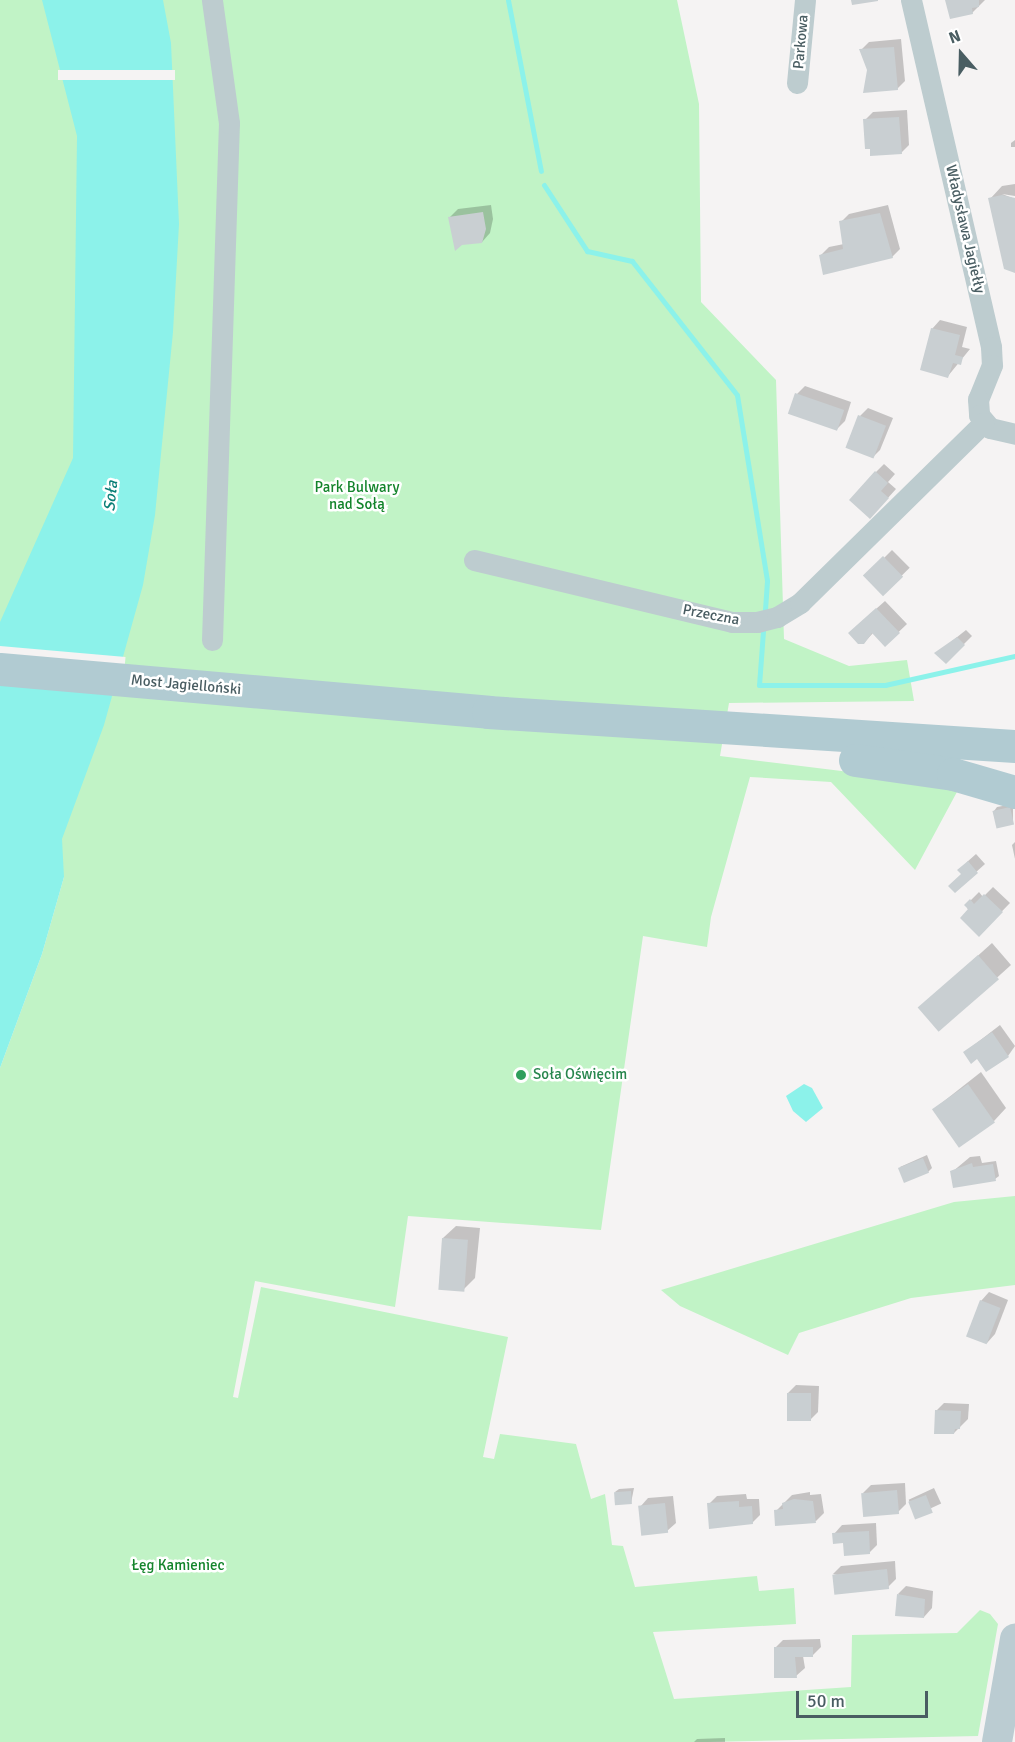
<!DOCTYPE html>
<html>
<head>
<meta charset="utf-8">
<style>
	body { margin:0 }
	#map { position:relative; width:1015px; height:1742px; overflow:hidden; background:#f5f3f3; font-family:Signika,sans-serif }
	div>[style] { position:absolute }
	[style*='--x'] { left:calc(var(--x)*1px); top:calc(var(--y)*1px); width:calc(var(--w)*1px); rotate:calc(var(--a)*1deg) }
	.green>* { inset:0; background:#c1f3c6 }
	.water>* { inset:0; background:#8cf2ea }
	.pier>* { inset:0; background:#f5f3f3; transform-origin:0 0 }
	.shadow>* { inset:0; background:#0003; transform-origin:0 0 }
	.stream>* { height:5px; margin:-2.5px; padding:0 2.5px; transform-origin:2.5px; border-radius:2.5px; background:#8cf2ea }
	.building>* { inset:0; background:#c9cfd2; transform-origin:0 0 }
	.street>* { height:21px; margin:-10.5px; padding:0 10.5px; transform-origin:10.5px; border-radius:10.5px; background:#bdcccf }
	.secondary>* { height:30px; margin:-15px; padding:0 15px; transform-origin:15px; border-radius:15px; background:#bbccd2 }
	.primary>* { height:33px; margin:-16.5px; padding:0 16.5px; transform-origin:16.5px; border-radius:16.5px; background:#b1cbd2 }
	.dots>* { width:16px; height:16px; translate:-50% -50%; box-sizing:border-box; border:3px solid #fff; border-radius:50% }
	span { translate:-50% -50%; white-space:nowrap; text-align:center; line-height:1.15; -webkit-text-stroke:5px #fff; paint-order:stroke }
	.street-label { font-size:15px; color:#495d62 }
	.park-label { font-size:15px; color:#13842b }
	.leisure-label { font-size:15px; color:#27864d }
	.left { translate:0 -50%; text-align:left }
	.water-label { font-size:16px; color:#097e76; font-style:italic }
	.north { position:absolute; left:931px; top:24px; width:60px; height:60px; -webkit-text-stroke:4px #fff; paint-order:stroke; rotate:340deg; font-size:16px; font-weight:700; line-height:24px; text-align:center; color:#495d62 }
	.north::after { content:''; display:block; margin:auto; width:21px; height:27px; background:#495d62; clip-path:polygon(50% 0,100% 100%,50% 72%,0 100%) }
	.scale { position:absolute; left:796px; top:1691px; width:132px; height:27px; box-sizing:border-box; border:3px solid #495d62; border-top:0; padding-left:8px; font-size:18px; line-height:21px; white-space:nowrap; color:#495d62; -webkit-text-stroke:4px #fff; paint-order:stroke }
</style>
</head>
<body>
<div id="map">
	<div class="green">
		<div style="clip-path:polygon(0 0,677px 0,699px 104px,701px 302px,776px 380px,784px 639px,849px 666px,907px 660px,914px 701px,729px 703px,720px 756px,882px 776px,958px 790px,915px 870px,831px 782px,750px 777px,711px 917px,707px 947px,643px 936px,601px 1230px,408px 1216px,395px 1307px,255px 1281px,233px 1397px,238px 1398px,261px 1287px,508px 1337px,483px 1457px,494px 1459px,500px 1434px,576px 1444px,591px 1499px,605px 1494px,612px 1545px,623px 1546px,635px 1587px,757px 1576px,759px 1591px,794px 1588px,796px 1624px,653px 1632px,674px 1699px,851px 1687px,852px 1635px,957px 1633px,980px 1610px,990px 1614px,998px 1624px,978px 1736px,707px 1742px,0 1742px,0 1068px,42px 954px,64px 877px,0 846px)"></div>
		<div style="clip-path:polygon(1015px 1196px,1015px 1285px,911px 1298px,799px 1333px,788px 1355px,680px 1306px,661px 1290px,954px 1202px)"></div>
	</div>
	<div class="water">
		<div style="clip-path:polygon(42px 0,163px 0,171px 43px,179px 224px,173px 332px,155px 515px,143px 585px,104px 725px,62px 839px,64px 877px,42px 954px,0 1068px,0 622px,73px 458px,77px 136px)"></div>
		<div style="clip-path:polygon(804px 1084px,812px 1088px,823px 1108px,806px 1122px,793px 1111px,786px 1096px)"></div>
	</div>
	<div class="pier">
		<div style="left:175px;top:70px;width:10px;height:117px;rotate:90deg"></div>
		<div style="left:0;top:646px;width:126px;height:36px;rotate:5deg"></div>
	</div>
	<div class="shadow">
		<div style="clip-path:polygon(948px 0,985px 0,972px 13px)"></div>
		<div style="clip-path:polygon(901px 39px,905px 81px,897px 89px,869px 70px,861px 50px,869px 42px)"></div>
		<div style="clip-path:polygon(907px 110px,909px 145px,901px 153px,871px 147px,865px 120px,873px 112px)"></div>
		<div style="clip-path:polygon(1015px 140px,1015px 147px,1011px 147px,1011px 143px)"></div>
		<div style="clip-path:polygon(1015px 184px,1015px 196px,1002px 194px,1015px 199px,1015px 271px,990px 199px,1002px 186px)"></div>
		<div style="clip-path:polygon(491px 205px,493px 219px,490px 233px,482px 242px,450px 217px,458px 209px)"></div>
		<div style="clip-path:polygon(888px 205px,900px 249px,892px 257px,821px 255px,829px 247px,844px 244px,841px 222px,849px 214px)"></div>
		<div style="clip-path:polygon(940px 320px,967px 327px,962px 347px,970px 349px,948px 376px,932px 329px)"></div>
		<div style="clip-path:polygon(805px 386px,851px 402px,845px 421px,837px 429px,797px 394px)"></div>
		<div style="clip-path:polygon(868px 408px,893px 418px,880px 450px,872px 458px,860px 416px)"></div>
		<div style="clip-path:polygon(884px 464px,895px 474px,888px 482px,896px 489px,878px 509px,876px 472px)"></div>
		<div style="left:892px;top:550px;width:25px;height:37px;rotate:45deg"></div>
		<div style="clip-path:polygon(885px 601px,907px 624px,885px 645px,873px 633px,864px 643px,858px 625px)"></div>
		<div style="clip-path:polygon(966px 630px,972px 636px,946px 662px,937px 653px)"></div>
		<div style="clip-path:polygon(1013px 804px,1013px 823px,994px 811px,997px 807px)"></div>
		<div style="clip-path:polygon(1015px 842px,1015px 859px,1012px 845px)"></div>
		<div style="clip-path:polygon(976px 854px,985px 864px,955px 891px,967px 862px)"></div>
		<div style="clip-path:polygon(993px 887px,1010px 903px,979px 935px,966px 905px,979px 892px,983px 897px)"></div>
		<div style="clip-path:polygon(992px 943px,1011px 965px,939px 1030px,933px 996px)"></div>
		<div style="clip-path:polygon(1000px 1025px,1015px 1046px,1008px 1056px,978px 1057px,965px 1052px)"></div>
		<div style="clip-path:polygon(981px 1072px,1006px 1108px,994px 1121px,934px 1109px)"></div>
		<div style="clip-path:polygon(927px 1155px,932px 1168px,928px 1172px,900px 1167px)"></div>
		<div style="clip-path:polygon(980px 1156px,982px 1163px,996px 1161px,999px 1176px,995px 1179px,952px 1172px,970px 1157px)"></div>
		<div style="clip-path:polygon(456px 1226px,480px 1228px,475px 1278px,462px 1291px,443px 1238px)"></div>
		<div style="clip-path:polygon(989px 1292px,1008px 1300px,995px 1334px,987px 1343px,981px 1301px)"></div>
		<div style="clip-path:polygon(796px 1385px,819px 1386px,818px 1412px,810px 1420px,788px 1393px)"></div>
		<div style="clip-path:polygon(944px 1403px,969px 1404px,968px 1419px,954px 1433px,936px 1411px)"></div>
		<div style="clip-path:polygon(905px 1483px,906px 1504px,898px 1512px,863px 1493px,871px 1485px)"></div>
		<div style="clip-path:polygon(634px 1488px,631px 1503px,615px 1492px,619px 1489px)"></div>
		<div style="left:934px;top:1488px;width:17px;height:28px;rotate:65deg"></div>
		<div style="clip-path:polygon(810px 1492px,810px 1495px,821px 1494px,824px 1513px,816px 1521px,776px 1511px,792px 1495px)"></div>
		<div style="clip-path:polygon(746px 1494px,747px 1499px,759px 1499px,760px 1515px,752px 1523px,709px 1504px,717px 1496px)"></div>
		<div style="clip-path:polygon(673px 1496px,676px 1523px,667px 1531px,640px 1507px,648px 1498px)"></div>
		<div style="clip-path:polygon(876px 1523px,877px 1545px,869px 1553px,834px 1534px,842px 1525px)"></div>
		<div style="clip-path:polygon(895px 1561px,896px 1579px,888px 1587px,833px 1574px,841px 1566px)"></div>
		<div style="clip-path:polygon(906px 1586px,933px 1591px,932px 1608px,924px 1617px,898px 1594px)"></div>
		<div style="clip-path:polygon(820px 1639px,821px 1647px,813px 1655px,803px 1656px,805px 1668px,796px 1676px,775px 1648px,783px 1640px)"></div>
		<div style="clip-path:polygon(725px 1738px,725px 1742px,694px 1742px,697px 1739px)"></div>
	</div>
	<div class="stream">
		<div style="--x:508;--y:0;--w:174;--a:79.1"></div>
		<div style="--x:544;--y:185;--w:79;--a:56.9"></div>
		<div style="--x:587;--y:251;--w:46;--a:12.5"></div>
		<div style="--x:632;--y:261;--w:170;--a:51.9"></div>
		<div style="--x:737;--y:395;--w:188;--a:80.8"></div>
		<div style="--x:767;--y:581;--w:29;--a:94"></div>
		<div style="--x:763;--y:631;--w:54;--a:94.2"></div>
		<div style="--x:759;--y:685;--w:126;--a:0"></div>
		<div style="--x:885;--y:685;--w:133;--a:-12.6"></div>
	</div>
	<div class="building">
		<div style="clip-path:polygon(851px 0,878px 0,878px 1px,852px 5px)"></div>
		<div style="clip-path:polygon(945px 0,979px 0,979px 7px,972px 8px,973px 14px,950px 19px)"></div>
		<div style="clip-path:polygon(894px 47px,898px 90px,863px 93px,867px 70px,859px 49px)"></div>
		<div style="clip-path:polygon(899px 117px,902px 154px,870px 156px,870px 149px,865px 149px,863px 119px)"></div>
		<div style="clip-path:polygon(1002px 195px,1015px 198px,1015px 273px,1004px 269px,988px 198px)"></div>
		<div style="clip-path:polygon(483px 212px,486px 229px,482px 243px,462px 245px,455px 251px,448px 217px)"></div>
		<div style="clip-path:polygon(880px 213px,893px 258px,823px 275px,819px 255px,843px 249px,839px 221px)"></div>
		<div style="clip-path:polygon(931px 328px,960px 335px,955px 355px,963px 357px,961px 365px,953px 363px,948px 378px,920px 370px)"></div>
		<div style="left:795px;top:393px;width:52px;height:22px;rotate:19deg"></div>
		<div style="left:858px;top:415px;width:30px;height:35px;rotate:21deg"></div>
		<div style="clip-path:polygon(875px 471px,888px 483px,881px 491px,889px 498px,870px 519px,849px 500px)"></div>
		<div style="left:883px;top:556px;width:29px;height:28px;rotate:46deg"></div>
		<div style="clip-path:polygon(876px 608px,900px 633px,885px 647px,872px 633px,864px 644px,858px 644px,848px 633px)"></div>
		<div style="clip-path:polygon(957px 637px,965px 645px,946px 664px,934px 653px)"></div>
		<div style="left:1010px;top:807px;width:18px;height:18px;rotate:77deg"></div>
		<div style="clip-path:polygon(968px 861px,978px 873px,955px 893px,948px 886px,961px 874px,957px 870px)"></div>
		<div style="clip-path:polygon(984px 894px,1003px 912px,979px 937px,960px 918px,968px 909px,964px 905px,970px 899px,974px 904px)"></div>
		<div style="left:978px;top:955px;width:32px;height:80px;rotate:49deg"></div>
		<div style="clip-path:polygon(992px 1032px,1009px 1057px,986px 1072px,977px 1059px,971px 1064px,963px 1052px)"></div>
		<div style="left:968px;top:1084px;width:47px;height:44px;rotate:55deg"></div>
		<div style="left:923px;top:1158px;width:16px;height:27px;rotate:68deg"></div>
		<div style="clip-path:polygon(972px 1163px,973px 1167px,993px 1164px,996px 1181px,953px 1188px,950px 1171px)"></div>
		<div style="left:442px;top:1238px;width:26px;height:52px;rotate:4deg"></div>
		<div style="left:980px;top:1300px;width:22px;height:39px;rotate:21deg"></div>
		<div style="left:787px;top:1393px;width:24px;height:28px"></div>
		<div style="clip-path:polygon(935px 1410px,961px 1411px,960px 1429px,955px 1429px,954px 1434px,934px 1434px)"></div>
		<div style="left:897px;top:1490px;width:24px;height:36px;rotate:85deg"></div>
		<div style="left:631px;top:1491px;width:13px;height:17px;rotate:86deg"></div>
		<div style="left:926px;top:1495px;width:19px;height:19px;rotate:69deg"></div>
		<div style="clip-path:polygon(794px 1499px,813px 1501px,816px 1523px,775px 1526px,774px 1510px,783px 1509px,782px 1503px)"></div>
		<div style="clip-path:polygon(739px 1501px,739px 1507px,752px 1506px,753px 1524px,709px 1529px,707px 1503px)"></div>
		<div style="left:665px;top:1503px;width:30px;height:27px;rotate:84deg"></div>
		<div style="clip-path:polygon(869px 1531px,870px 1554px,844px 1556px,843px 1543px,833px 1544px,832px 1533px)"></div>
		<div style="left:887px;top:1569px;width:20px;height:55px;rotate:84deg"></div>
		<div style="clip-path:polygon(897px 1594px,925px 1599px,924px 1618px,895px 1616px)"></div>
		<div style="clip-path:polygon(774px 1647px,813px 1647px,813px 1657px,795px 1657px,797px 1678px,774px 1678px)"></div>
	</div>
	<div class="street">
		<div style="--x:911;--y:0;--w:356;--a:77"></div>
		<div style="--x:991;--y:347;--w:18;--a:87"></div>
		<div style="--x:992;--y:365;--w:37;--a:112"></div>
		<div style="--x:978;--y:399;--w:16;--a:86"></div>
		<div style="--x:979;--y:415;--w:17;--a:50"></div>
		<div style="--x:990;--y:428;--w:26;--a:13"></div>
		<div style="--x:797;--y:83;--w:83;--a:-84.5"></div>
		<div style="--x:474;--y:560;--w:265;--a:13.5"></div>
		<div style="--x:732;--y:622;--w:25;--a:0"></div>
		<div style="--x:757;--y:622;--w:21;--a:-14"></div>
		<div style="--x:777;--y:617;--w:27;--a:-31"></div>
		<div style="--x:800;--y:603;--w:257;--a:-44.5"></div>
		<div style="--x:212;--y:640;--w:517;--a:-88.12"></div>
		<div style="--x:229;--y:123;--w:124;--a:-97.9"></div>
	</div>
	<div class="secondary">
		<div style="--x:997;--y:1742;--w:105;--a:-80.1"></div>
	</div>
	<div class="primary">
		<div style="--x:0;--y:669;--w:490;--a:5"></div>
		<div style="--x:488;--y:712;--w:528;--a:3.69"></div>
		<div style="--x:855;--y:760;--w:99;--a:8.1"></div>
		<div style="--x:953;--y:774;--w:65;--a:16.2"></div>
	</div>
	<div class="dots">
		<div style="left:521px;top:1075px;background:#2e9e5b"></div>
	</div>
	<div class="street-label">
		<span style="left:801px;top:42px;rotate:-85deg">Parkowa</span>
		<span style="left:965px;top:229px;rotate:77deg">Władysława Jagiełły</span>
		<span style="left:711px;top:615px;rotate:11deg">Przeczna</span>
		<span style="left:186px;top:685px;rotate:5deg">Most Jagielloński</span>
	</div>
	<div class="park-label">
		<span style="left:357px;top:496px">Park Bulwary<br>nad Sołą</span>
		<span style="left:178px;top:1566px">Łęg Kamieniec</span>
	</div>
	<div class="leisure-label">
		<span class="left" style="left:533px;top:1075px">Soła Oświęcim</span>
	</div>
	<div class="water-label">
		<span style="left:111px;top:496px;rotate:-84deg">Soła</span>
	</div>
	<div class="north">N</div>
	<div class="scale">50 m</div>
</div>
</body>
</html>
